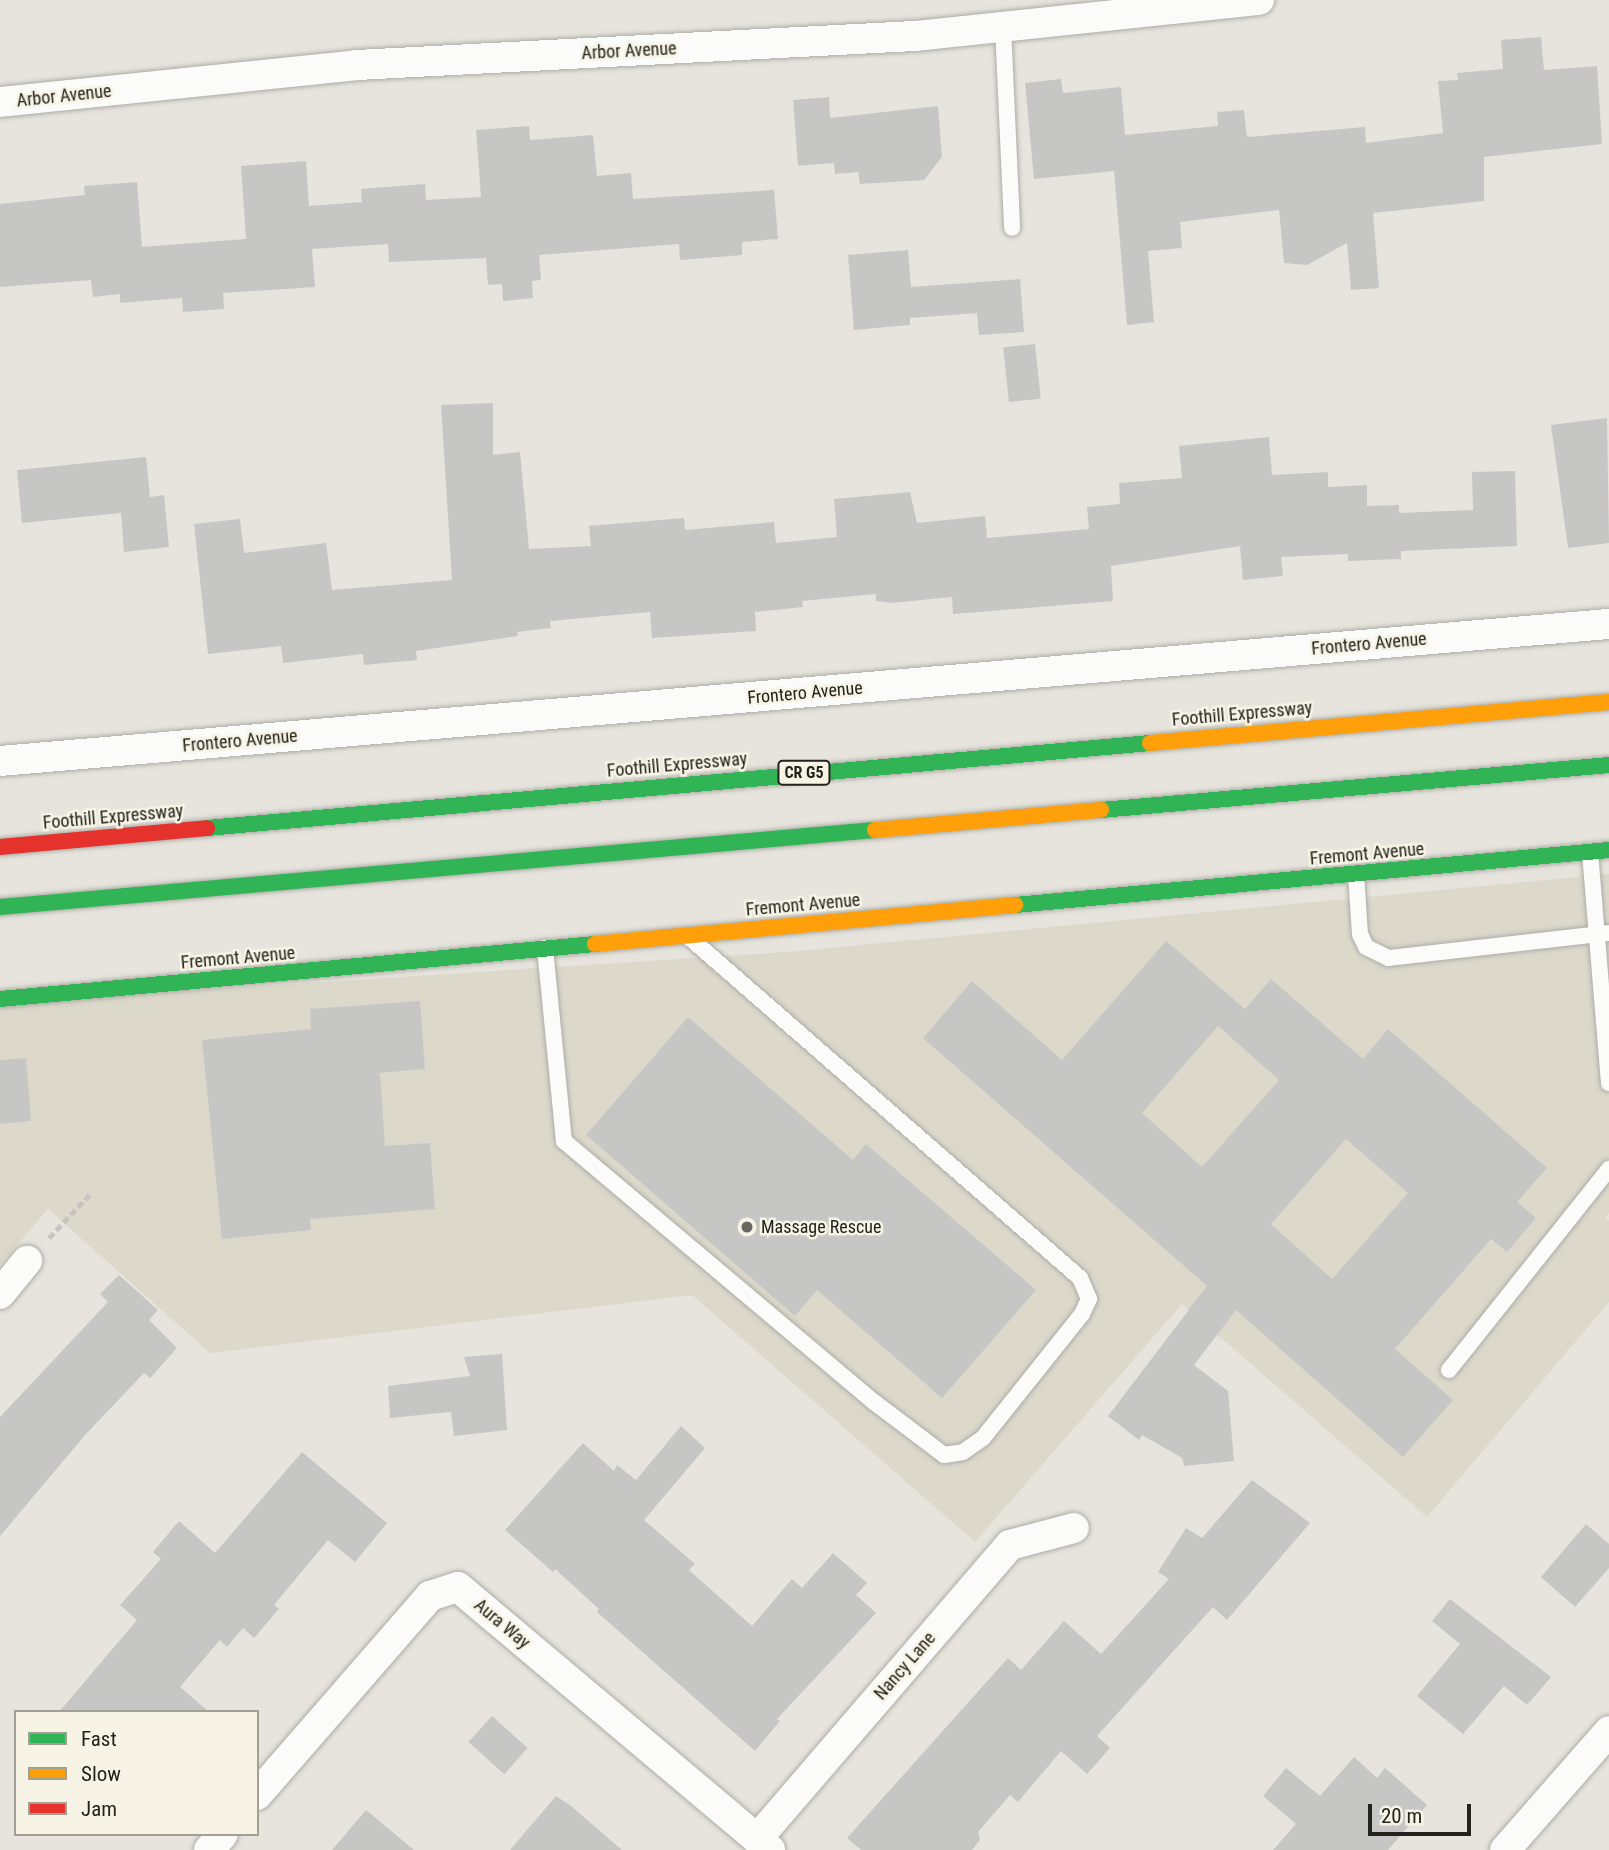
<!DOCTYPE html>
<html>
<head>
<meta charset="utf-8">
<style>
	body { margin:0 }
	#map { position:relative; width:1609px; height:1850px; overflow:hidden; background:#e6e4dc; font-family:"Roboto Condensed",sans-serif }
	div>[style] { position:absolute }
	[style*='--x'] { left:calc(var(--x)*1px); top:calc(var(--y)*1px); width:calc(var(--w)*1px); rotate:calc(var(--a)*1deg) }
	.built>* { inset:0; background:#dcd9cb }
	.building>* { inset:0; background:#c6c7c5; transform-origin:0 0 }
	.path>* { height:4.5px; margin-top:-2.25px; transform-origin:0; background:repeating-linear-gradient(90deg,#c6c5c2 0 7px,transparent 0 10.5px) }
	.roads { filter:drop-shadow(0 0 2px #adaca6) drop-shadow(0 0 2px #adaca6) }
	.lane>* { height:16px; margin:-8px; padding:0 8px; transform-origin:8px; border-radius:8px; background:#fbfbfa }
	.street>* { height:30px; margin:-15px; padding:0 15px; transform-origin:15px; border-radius:15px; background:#fbfbfa }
	.fast>* { height:16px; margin:-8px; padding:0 8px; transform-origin:8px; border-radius:8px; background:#30b455 }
	.slow>* { height:16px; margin:-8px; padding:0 8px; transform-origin:8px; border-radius:8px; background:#ff9f0a }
	.jam>* { height:16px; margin:-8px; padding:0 8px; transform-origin:8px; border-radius:8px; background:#e5322d }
	.dots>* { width:19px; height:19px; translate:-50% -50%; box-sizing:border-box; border:4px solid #f7f4e6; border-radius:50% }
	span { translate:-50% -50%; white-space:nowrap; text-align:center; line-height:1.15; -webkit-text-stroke:5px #f7f4e6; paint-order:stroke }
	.shield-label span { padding:2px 5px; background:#f7f4e6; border:2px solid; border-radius:5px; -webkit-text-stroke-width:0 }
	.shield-label { font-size:16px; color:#23221d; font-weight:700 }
	.street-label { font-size:18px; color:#23221d }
	.poi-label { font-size:18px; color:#23221d }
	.left { translate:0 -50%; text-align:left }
	.legend { position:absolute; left:14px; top:1710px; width:245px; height:126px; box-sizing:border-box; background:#f7f4e6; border:2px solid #a2a096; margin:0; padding:9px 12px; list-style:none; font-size:21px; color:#23221d }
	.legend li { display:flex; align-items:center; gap:14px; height:35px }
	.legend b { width:35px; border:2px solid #a2a096 }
	.scale { position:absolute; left:1368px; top:1804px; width:103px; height:32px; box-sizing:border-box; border:4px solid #23221d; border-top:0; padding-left:9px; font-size:21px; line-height:24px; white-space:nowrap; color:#23221d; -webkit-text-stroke:5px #f7f4e6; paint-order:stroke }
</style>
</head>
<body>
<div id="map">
	<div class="built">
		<div style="clip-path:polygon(1609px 874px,1609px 1213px,1605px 1217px,1609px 1221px,1609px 1302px,1427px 1517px,1182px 1304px,975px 1542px,692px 1295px,210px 1353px,48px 1209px,0 1265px,0 1003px,787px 952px)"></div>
	</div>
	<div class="building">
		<div style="clip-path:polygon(1541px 37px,1544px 70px,1597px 66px,1602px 144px,1484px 157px,1484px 201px,1373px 213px,1379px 288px,1351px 290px,1347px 243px,1307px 265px,1284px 263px,1279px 210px,1180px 222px,1182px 248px,1148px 251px,1154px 322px,1127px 325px,1114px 171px,1034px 179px,1025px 83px,1061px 79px,1063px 93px,1121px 87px,1125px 135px,1218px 126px,1217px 112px,1244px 110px,1247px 137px,1365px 127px,1366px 143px,1443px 133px,1438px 81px,1458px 80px,1457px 73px,1503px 69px,1501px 40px)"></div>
		<div style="clip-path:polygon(829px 97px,830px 118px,938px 106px,942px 157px,924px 180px,860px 184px,858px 172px,835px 174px,834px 163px,798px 166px,793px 100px)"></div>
		<div style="clip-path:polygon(529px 126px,530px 140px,593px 135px,597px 176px,631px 173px,633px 199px,774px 190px,778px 239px,742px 242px,742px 255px,680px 260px,679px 244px,539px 255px,541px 280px,532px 281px,533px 298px,503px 301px,502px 284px,488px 285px,486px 258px,389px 262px,388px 244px,312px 249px,315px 287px,223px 293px,224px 309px,183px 312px,182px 298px,120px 303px,120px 294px,93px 297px,91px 280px,0 287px,0 204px,85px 195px,84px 186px,137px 182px,142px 247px,246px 239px,241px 166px,306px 161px,309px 206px,362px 202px,361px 189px,425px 184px,426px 200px,481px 197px,476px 130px)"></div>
		<div style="clip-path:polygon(908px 250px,911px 287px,1020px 279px,1024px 332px,979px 335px,977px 313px,910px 318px,910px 325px,854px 330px,848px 255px)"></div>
		<div style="left:1035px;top:344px;width:55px;height:32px;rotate:84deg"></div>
		<div style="clip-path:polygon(493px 403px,493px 455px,520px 452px,529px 549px,591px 546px,589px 526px,684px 518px,685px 530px,774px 522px,776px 543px,837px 537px,834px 499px,910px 492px,917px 523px,985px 516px,987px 538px,1089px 529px,1087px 507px,1120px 504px,1119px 483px,1182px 478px,1179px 446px,1269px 437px,1272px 475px,1328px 472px,1328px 487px,1367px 485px,1367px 506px,1399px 505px,1399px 513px,1473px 510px,1472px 472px,1515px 471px,1517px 546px,1401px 551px,1401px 559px,1348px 561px,1348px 554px,1281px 557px,1283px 576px,1243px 580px,1240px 546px,1111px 566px,1113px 601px,953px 614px,952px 597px,891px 603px,876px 601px,876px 594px,802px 601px,803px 607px,755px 612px,756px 631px,652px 638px,650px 612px,550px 621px,551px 628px,517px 632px,518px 636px,416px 651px,417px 660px,364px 665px,363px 654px,283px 663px,281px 646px,208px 654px,194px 524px,240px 519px,244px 553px,326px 543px,332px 590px,452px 580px,441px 405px)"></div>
		<div style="clip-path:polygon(1607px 418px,1609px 543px,1568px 548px,1551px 425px)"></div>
		<div style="clip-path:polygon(146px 457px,150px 497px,164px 495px,169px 547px,124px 552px,121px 513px,22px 523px,17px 470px)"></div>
		<div style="clip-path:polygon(evenodd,1166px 941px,1245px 1009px,1271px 979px,1363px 1059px,1388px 1029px,1547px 1168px,1517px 1202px,1536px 1218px,1507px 1252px,1491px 1239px,1395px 1349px,1453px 1400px,1403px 1457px,1236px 1310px,1194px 1365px,1228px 1391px,1234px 1461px,1184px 1466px,1182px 1458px,1142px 1435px,1139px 1440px,1108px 1416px,1207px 1286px,923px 1038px,972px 981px,1062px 1060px,1166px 941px,1218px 1026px,1279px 1080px,1202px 1167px,1142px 1113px,1218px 1026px,1166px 941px,1346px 1139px,1408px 1193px,1332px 1279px,1271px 1224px,1346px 1139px)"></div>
		<div style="clip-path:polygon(420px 1001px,425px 1069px,380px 1073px,385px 1146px,430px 1143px,435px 1209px,310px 1219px,311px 1230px,222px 1239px,202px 1040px,311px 1029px,310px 1009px)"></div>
		<div style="clip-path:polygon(688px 1017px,853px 1160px,866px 1144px,1036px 1290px,942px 1398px,817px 1290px,795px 1316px,586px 1135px)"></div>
		<div style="clip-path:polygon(26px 1058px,31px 1121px,0 1124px,0 1060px)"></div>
		<div style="clip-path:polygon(119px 1275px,158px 1310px,149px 1320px,177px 1348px,150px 1378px,144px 1373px,86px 1434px,0 1536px,0 1417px,108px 1302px,100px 1294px)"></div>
		<div style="clip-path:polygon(502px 1354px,507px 1430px,454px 1436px,451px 1412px,390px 1418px,388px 1386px,470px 1376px,464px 1357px)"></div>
		<div style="clip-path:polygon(681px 1426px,705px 1448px,644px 1520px,695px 1564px,689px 1570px,752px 1626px,792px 1579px,802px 1588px,833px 1553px,867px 1583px,856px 1595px,876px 1613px,777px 1719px,780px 1721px,755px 1751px,597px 1612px,599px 1609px,555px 1569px,553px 1572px,505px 1530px,583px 1443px,614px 1471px,617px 1465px,636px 1480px)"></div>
		<div style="clip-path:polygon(302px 1452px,387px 1523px,355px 1562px,328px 1540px,274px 1605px,279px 1609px,254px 1638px,243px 1628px,227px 1647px,220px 1640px,180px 1687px,209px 1712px,59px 1712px,137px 1620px,120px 1605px,161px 1559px,153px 1552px,179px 1521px,215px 1553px)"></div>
		<div style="clip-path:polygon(1252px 1480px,1310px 1523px,1227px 1620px,1213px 1607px,1097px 1736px,1110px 1748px,1087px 1774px,1061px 1751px,1018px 1802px,1010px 1795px,978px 1832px,980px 1840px,972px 1850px,861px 1850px,847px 1838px,1008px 1658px,1021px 1670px,1064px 1621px,1101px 1654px,1169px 1579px,1158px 1572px,1186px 1528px,1202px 1538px)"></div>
		<div style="clip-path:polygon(1586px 1524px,1609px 1544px,1609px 1568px,1575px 1607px,1541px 1577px)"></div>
		<div style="clip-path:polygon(1450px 1599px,1551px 1677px,1527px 1705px,1504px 1686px,1463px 1734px,1417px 1696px,1460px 1644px,1432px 1621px)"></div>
		<div style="left:492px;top:1716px;width:48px;height:35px;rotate:42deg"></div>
		<div style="clip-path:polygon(1354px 1757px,1377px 1778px,1385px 1768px,1427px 1805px,1388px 1850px,1273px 1850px,1296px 1824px,1263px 1796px,1286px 1768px,1320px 1796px)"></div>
		<div style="clip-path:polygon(556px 1796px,571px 1806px,622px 1850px,510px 1850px)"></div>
		<div style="clip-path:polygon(366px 1810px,414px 1850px,332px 1850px)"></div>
	</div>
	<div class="path">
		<div style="--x:49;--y:1238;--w:59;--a:-47.1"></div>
	</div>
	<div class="roads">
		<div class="lane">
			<div style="--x:1003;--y:27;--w:201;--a:87.4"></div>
			<div style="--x:1590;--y:852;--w:232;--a:85.3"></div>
			<div style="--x:1356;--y:874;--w:60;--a:86.2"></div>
			<div style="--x:1360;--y:934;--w:14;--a:65"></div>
			<div style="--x:1366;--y:947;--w:25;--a:26"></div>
			<div style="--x:1389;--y:958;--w:221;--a:-6.5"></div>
			<div style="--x:545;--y:948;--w:194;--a:84.4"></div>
			<div style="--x:564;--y:1141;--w:405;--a:40.1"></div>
			<div style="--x:874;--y:1402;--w:88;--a:37.1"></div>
			<div style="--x:944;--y:1455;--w:19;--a:-9"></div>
			<div style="--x:963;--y:1452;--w:24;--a:-35"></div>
			<div style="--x:983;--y:1438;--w:159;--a:-51.4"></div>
			<div style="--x:1082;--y:1314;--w:17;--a:-65"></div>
			<div style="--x:1089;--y:1299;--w:23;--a:-113"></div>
			<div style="--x:1080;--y:1278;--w:517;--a:-138.92"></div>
			<div style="--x:1449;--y:1370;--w:257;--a:-51.5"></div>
		</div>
		<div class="street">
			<div style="--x:0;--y:102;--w:359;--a:-5.9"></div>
			<div style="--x:357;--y:65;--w:559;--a:-2.98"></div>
			<div style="--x:915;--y:36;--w:346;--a:-6"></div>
			<div style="--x:0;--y:761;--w:1615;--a:-4.87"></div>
			<div style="--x:0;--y:1294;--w:43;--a:-50.7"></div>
			<div style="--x:257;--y:1795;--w:264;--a:-49"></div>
			<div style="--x:430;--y:1596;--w:29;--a:-18"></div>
			<div style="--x:458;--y:1587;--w:408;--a:40.1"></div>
			<div style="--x:757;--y:1839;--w:388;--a:-49.3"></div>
			<div style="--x:1010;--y:1545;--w:66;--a:-14.9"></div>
			<div style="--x:209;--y:1850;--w:21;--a:-49"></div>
			<div style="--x:1505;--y:1850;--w:158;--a:-48.8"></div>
		</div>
		<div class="fast">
			<div style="--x:1101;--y:810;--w:510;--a:-5.06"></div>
			<div style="--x:207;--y:828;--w:947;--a:-5.15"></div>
			<div style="--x:1015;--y:905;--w:597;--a:-5.29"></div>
			<div style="--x:0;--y:907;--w:878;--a:-5.03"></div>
			<div style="--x:0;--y:999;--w:598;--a:-5.28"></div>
		</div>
		<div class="slow">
			<div style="--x:1150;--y:743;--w:461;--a:-5.1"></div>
			<div style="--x:875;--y:830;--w:227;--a:-5.1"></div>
			<div style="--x:595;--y:944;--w:422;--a:-5.3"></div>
		</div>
		<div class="jam">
			<div style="--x:0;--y:847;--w:208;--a:-5.2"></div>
		</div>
	</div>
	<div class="dots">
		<div style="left:747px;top:1227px;background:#676660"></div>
	</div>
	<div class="shield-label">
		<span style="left:804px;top:773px">CR G5</span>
	</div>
	<div class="street-label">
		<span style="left:629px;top:51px;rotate:-3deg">Arbor Avenue</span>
		<span style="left:64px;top:96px;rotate:-6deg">Arbor Avenue</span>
		<span style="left:1369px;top:644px;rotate:-5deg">Frontero Avenue</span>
		<span style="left:805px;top:693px;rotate:-5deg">Frontero Avenue</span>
		<span style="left:1242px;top:714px;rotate:-5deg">Foothill Expressway</span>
		<span style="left:240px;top:741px;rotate:-5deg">Frontero Avenue</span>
		<span style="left:677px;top:765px;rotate:-5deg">Foothill Expressway</span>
		<span style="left:113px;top:817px;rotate:-5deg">Foothill Expressway</span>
		<span style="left:1367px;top:854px;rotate:-5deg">Fremont Avenue</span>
		<span style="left:803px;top:905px;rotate:-5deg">Fremont Avenue</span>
		<span style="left:238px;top:958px;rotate:-5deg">Fremont Avenue</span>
		<span style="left:502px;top:1624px;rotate:40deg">Aura Way</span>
		<span style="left:905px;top:1666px;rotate:-49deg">Nancy Lane</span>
	</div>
	<div class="poi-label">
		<span class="left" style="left:761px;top:1227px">Massage Rescue</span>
	</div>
	<ul class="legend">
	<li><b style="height:9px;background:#30b455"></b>Fast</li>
	<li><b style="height:9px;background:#ff9f0a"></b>Slow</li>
	<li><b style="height:9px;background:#e5322d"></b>Jam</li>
	</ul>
	<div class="scale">20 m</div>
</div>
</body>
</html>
